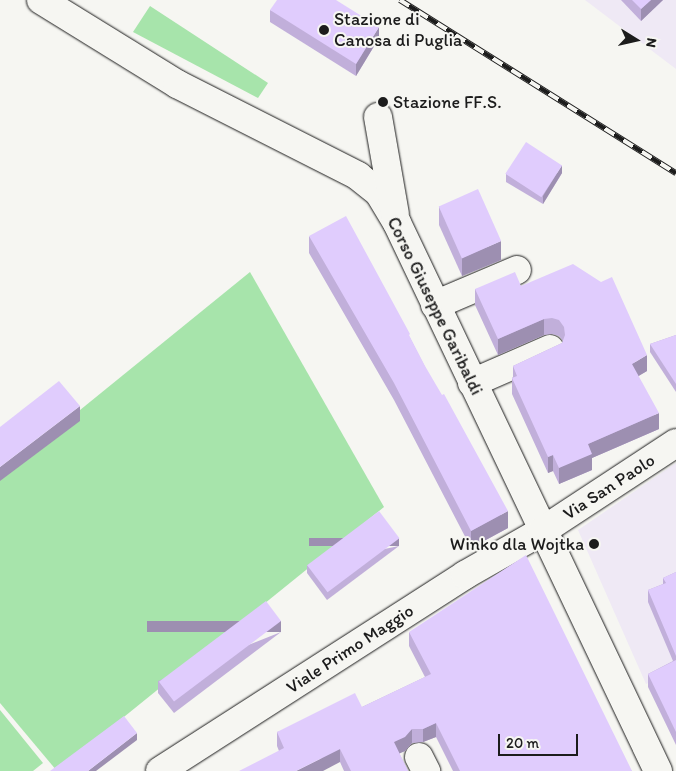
<!DOCTYPE html>
<html>
<head>
<meta charset="utf-8">
<style>
	body { margin:0 }
	#map { position:relative; width:676px; height:771px; overflow:hidden; background:#f6f6f2; font-family:Itim,sans-serif }
	div>[style] { position:absolute }
	[style*='--x'] { left:calc(var(--x)*1px); top:calc(var(--y)*1px); width:calc(var(--w)*1px); rotate:calc(var(--a)*1deg) }
	.built>* { inset:0; background:#efe9f5 }
	.green>* { inset:0; background:#a7e4ab }
	.roads { filter:drop-shadow(0 0 1px #1c1c1c) drop-shadow(0 0 1px #1c1c1c) }
	.minor>* { height:28px; margin:-14px; padding:0 14px; transform-origin:14px; border-radius:14px; background:#f6f6f2 }
	.rail>* { height:5.5px; margin-top:-2.75px; transform-origin:0; background:repeating-linear-gradient(90deg,#f6f6f2 0 11px,#1c1c1c 0 22px); box-sizing:border-box; border-block:1px solid #1c1c1c }
	.wall>* { inset:0; background:#c1afda }
	.shaded-wall>* { inset:0; background:#9d8fb1; transform-origin:0 0 }
	.building>* { inset:0; background:#e0ccfd; transform-origin:0 0 }
	.dots>* { width:14px; height:14px; translate:-50% -50%; box-sizing:border-box; border:2px solid #f6f6f2; border-radius:50% }
	span { translate:-50% -50%; white-space:nowrap; text-align:center; line-height:1.15; -webkit-text-stroke:4px #f6f6f2; paint-order:stroke }
	.poi-label { font-size:18px; color:#1c1c1c }
	.left { translate:0 -50%; text-align:left }
	.right { translate:-100% -50%; text-align:right }
	.street-label { font-size:18px; color:#1c1c1c }
	.north { position:absolute; left:611px; top:15px; width:50px; height:50px; -webkit-text-stroke:4px #f6f6f2; paint-order:stroke; rotate:100deg; font-size:14px; font-weight:700; line-height:20px; text-align:center; color:#1c1c1c }
	.north::after { content:''; display:block; margin:auto; width:18px; height:22px; background:#1c1c1c; clip-path:polygon(50% 0,100% 100%,50% 72%,0 100%) }
	.scale { position:absolute; left:498px; top:734px; width:80px; height:22px; box-sizing:border-box; border:2px solid #1c1c1c; border-top:0; padding-left:6px; font-size:15px; line-height:18px; white-space:nowrap; color:#1c1c1c; -webkit-text-stroke:4px #f6f6f2; paint-order:stroke }
</style>
</head>
<body>
<div id="map">
	<div class="built">
		<div style="clip-path:polygon(585px 0,676px 0,676px 69px)"></div>
		<div style="clip-path:polygon(676px 463px,676px 671px,646px 684px,578px 530px)"></div>
	</div>
	<div class="green">
		<div style="clip-path:polygon(150px 6px,268px 83px,258px 98px,133px 32px)"></div>
		<div style="clip-path:polygon(250px 272px,384px 507px,57px 771px,0 703px,0 475px)"></div>
		<div style="clip-path:polygon(0 710px,43px 763px,33px 771px,0 771px)"></div>
	</div>
	<div class="roads">
		<div class="minor">
			<div style="--x:41;--y:0;--w:160;--a:31.7"></div>
			<div style="--x:177;--y:84;--w:203;--a:26.9"></div>
			<div style="--x:358;--y:176;--w:27;--a:39"></div>
			<div style="--x:379;--y:193;--w:35;--a:59"></div>
			<div style="--x:397;--y:223;--w:607;--a:64.53"></div>
			<div style="--x:378;--y:117;--w:98;--a:80.1"></div>
			<div style="--x:435;--y:305;--w:89;--a:-23.1"></div>
			<div style="--x:472;--y:383;--w:85;--a:-23.6"></div>
			<div style="--x:419;--y:757;--w:16;--a:63"></div>
			<div style="--x:160;--y:771;--w:363;--a:-32.7"></div>
			<div style="--x:465;--y:575;--w:89;--a:-29.7"></div>
			<div style="--x:542;--y:531;--w:160;--a:-33.3"></div>
		</div>
	</div>
	<div class="rail">
		<div style="--x:400;--y:0;--w:326;--a:32.1"></div>
	</div>
	<div class="wall">
		<div style="clip-path:polygon(621px 0,663px 0,641px 21px)"></div>
		<div style="clip-path:polygon(270px 10px,379px 38px,356px 76px,270px 22px)"></div>
		<div style="clip-path:polygon(562px 173px,543px 204px,506px 182px,506px 174px)"></div>
		<div style="clip-path:polygon(439px 206px,501px 260px,462px 276px,439px 225px)"></div>
		<div style="clip-path:polygon(309px 236px,410px 338px,508px 528px,471px 548px,394px 400px,309px 253px)"></div>
		<div style="clip-path:polygon(521px 286px,647px 371px,638px 376px,659px 429px,592px 458px,592px 470px,559px 484px,553px 471px,548px 473px,512px 394px,512px 378px,513px 377px,513px 366px,562px 343px,563px 341px,559px 336px,552px 334px,544px 335px,498px 355px,475px 305px,475px 289px)"></div>
		<div style="clip-path:polygon(676px 335px,676px 392px,650px 352px,650px 344px)"></div>
		<div style="clip-path:polygon(399px 546px,327px 600px,307px 573px,307px 565px)"></div>
		<div style="clip-path:polygon(676px 572px,676px 745px,648px 687px,648px 674px,673px 661px,648px 602px,648px 590px,663px 584px,663px 578px)"></div>
		<div style="clip-path:polygon(281px 632px,174px 713px,158px 693px,158px 681px)"></div>
		<div style="clip-path:polygon(409px 632px,632px 771px,453px 771px,436px 737px,423px 742px,412px 743px,405px 751px,399px 753px,408px 771px,344px 771px,340px 762px,279px 751px,277px 746px,277px 732px,362px 707px,425px 677px,409px 646px)"></div>
	</div>
	<div class="shaded-wall">
		<div style="clip-path:polygon(651px 0,663px 0,641px 21px,641px 9px)"></div>
		<div style="clip-path:polygon(379px 27px,379px 38px,356px 76px,356px 64px)"></div>
		<div style="clip-path:polygon(562px 165px,562px 173px,543px 204px,543px 196px)"></div>
		<div style="clip-path:polygon(501px 241px,501px 260px,462px 276px,462px 258px)"></div>
		<div style="clip-path:polygon(544px 319px,544px 335px,498px 355px,498px 339px)"></div>
		<div style="clip-path:polygon(647px 355px,647px 371px,632px 380px,632px 364px)"></div>
		<div style="clip-path:polygon(80px 406px,80px 421px,0 481px,0 467px)"></div>
		<div style="clip-path:polygon(659px 413px,659px 429px,592px 458px,592px 470px,559px 484px,559px 468px,588px 444px)"></div>
		<div style="clip-path:polygon(553px 455px,553px 471px,548px 473px,548px 457px)"></div>
		<div style="clip-path:polygon(508px 511px,508px 528px,471px 548px,471px 531px)"></div>
		<div style="left:399px;top:538px;width:8px;height:90px;rotate:90deg"></div>
		<div style="left:281px;top:621px;width:11px;height:134px;rotate:90deg"></div>
		<div style="clip-path:polygon(436px 723px,436px 737px,423px 742px,423px 729px)"></div>
		<div style="clip-path:polygon(412px 729px,412px 743px,405px 751px,394px 756px,394px 742px)"></div>
		<div style="clip-path:polygon(137px 733px,137px 740px,96px 771px,88px 771px)"></div>
		<div style="clip-path:polygon(340px 749px,340px 762px,323px 771px,296px 771px)"></div>
	</div>
	<div class="building">
		<div style="clip-path:polygon(277px 0,336px 0,379px 27px,356px 64px,270px 10px)"></div>
		<div style="clip-path:polygon(632px 0,651px 0,641px 9px)"></div>
		<div style="left:526px;top:142px;width:43px;height:38px;rotate:33deg"></div>
		<div style="left:478px;top:189px;width:57px;height:43px;rotate:66deg"></div>
		<div style="clip-path:polygon(346px 216px,410px 334px,409px 335px,425px 366px,442px 395px,444px 394px,508px 511px,471px 531px,394px 383px,309px 236px)"></div>
		<div style="clip-path:polygon(573px 264px,601px 282px,612px 277px,647px 355px,632px 364px,659px 413px,588px 444px,592px 454px,559px 468px,553px 455px,548px 457px,512px 378px,517px 376px,513px 366px,562px 343px,565px 335px,564px 327px,559px 320px,552px 318px,544px 319px,498px 339px,475px 289px,515px 272px,521px 286px)"></div>
		<div style="clip-path:polygon(676px 335px,676px 384px,650px 344px)"></div>
		<div style="clip-path:polygon(59px 381px,80px 406px,0 467px,0 427px)"></div>
		<div style="left:379px;top:511px;width:34px;height:90px;rotate:53deg"></div>
		<div style="clip-path:polygon(526px 555px,632px 771px,460px 771px,436px 723px,423px 729px,412px 729px,405px 737px,394px 742px,408px 771px,351px 771px,340px 749px,296px 771px,239px 771px,284px 748px,277px 732px,355px 693px,362px 707px,431px 674px,409px 632px)"></div>
		<div style="clip-path:polygon(676px 572px,676px 656px,648px 590px,666px 583px,663px 578px)"></div>
		<div style="left:266px;top:601px;width:25px;height:134px;rotate:53deg"></div>
		<div style="clip-path:polygon(676px 660px,676px 732px,648px 674px)"></div>
		<div style="clip-path:polygon(124px 716px,137px 733px,88px 771px,50px 771px)"></div>
	</div>
	<div class="dots">
		<div style="left:324px;top:30px;background:#1c1c1c"></div>
		<div style="left:383px;top:102px;background:#1c1c1c"></div>
		<div style="left:594px;top:544px;background:#1c1c1c"></div>
	</div>
	<div class="poi-label">
		<span class="left" style="left:334px;top:30px">Stazione di<br>Canosa di Puglia</span>
		<span class="left" style="left:393px;top:102px">Stazione FF.S.</span>
		<span class="right" style="left:584px;top:544px">Winko dla Wojtka</span>
	</div>
	<div class="street-label">
		<span style="left:435px;top:306px;rotate:64deg">Corso Giuseppe Garibaldi</span>
		<span style="left:609px;top:487px;rotate:-33deg">Via San Paolo</span>
		<span style="left:350px;top:649px;rotate:-33deg">Viale Primo Maggio</span>
	</div>
	<div class="north">N</div>
	<div class="scale">20 m</div>
</div>
</body>
</html>
